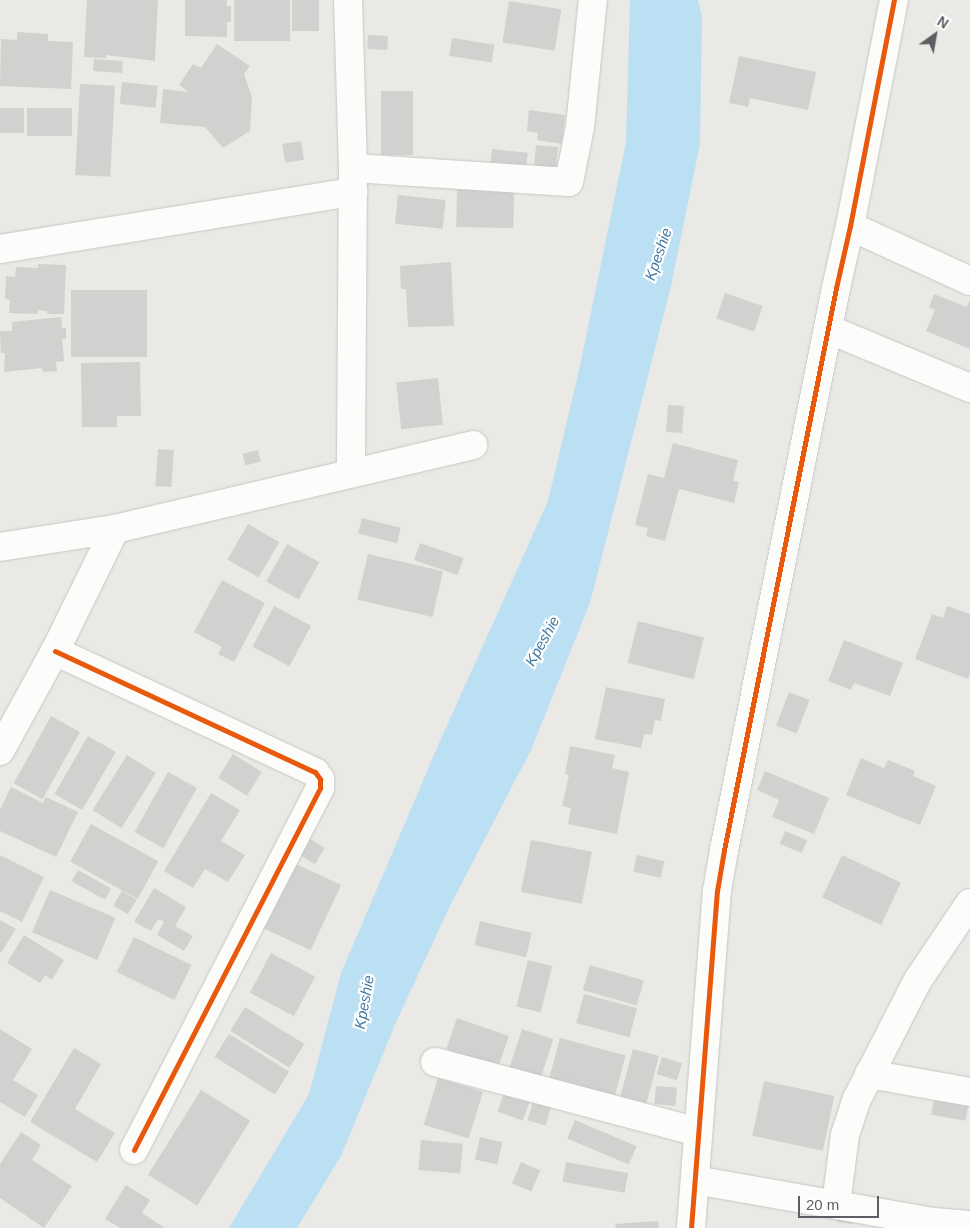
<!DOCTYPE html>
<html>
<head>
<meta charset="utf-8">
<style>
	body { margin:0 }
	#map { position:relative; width:970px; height:1228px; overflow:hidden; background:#ebe9e5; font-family:Helvetica,sans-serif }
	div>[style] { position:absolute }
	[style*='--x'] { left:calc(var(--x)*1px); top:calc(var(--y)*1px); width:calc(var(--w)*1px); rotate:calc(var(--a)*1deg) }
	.water>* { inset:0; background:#bbe0f3 }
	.building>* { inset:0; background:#d2d1cf; transform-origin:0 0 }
	.roads { filter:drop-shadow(0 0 1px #c6c6c6) drop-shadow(0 0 1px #c6c6c6) }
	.minor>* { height:28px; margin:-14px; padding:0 14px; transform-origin:14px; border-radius:14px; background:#fcfcfb }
	.cycleway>* { height:5px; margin:-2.5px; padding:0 2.5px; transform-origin:2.5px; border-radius:2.5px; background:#e8590c }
	span { translate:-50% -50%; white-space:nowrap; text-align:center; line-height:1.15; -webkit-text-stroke:4.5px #fff; paint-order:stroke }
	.water-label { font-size:15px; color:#4279a1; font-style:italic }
	.north { position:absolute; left:910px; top:10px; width:50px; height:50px; -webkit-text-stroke:4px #fff; paint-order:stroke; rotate:32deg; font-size:14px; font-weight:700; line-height:20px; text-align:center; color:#5b5f63 }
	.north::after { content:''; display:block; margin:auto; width:18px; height:22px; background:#5b5f63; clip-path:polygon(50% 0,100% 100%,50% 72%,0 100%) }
	.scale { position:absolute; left:798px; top:1196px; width:81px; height:22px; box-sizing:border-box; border:2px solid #5b5f63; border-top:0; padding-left:6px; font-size:15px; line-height:18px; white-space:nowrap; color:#5b5f63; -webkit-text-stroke:4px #fff; paint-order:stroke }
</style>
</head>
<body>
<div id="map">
	<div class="water">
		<div style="clip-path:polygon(630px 0,698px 0,702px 17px,700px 144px,671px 286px,590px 603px,531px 750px,451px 904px,397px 1020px,341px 1156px,297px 1228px,229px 1228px,309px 1094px,341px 973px,440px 741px,548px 501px,580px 366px,626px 142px)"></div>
	</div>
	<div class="building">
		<div style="clip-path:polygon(87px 0,158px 0,155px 61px,106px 55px,106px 58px,84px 57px)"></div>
		<div style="clip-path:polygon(185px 0,227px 0,227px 6px,231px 6px,231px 22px,227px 22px,227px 37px,185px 36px)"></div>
		<div style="left:234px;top:0;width:56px;height:41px"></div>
		<div style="left:292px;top:0;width:27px;height:31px"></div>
		<div style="left:509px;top:1px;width:53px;height:42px;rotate:9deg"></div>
		<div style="clip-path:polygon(17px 32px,48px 34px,48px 41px,73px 42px,71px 89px,0 86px,1px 39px,17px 40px)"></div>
		<div style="left:368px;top:35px;width:20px;height:14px;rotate:3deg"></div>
		<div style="left:452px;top:38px;width:43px;height:18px;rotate:9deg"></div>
		<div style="clip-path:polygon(217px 44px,250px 66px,244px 74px,252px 97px,250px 131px,223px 148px,205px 127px,160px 123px,163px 89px,189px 92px,179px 85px,193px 64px,201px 68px)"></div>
		<div style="clip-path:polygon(739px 56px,816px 72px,808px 110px,750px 98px,748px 107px,729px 103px)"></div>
		<div style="left:94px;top:59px;width:29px;height:12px;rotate:4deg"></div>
		<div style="left:122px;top:82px;width:36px;height:22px;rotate:6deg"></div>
		<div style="left:80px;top:84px;width:35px;height:91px;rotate:3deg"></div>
		<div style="left:381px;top:91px;width:32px;height:64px"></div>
		<div style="left:0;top:108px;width:24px;height:25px"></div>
		<div style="left:27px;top:108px;width:45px;height:28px"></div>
		<div style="clip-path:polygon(529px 110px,565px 115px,562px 144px,537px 140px,538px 133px,527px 131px)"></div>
		<div style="left:301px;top:141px;width:19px;height:19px;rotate:81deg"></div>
		<div style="left:536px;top:145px;width:22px;height:26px;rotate:5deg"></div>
		<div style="left:492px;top:149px;width:36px;height:22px;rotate:6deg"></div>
		<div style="left:457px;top:187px;width:57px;height:40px;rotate:1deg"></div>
		<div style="left:398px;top:195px;width:48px;height:29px;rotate:6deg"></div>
		<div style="clip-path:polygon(451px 262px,454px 326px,408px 327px,406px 289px,401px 289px,400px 266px)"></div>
		<div style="clip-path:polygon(38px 264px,66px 265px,64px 314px,47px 314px,47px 311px,38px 310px,38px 314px,9px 313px,10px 300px,5px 299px,6px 276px,15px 277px,16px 267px,38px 268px)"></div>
		<div style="left:71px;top:290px;width:76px;height:67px"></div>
		<div style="left:725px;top:293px;width:40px;height:27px;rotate:19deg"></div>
		<div style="clip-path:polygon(934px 294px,967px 307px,970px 299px,970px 349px,926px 331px,935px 310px,929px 307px)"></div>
		<div style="clip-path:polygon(61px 317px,62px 328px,66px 328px,66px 339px,62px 339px,64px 361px,56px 362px,57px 371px,43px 372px,42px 368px,4px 372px,5px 353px,1px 353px,0 331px,12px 331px,12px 322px)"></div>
		<div style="clip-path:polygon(140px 362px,141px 416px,117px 416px,117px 427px,82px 427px,81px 363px)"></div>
		<div style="left:438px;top:378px;width:47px;height:42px;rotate:84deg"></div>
		<div style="left:668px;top:405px;width:16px;height:27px;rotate:4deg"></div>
		<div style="clip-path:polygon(673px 443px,738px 460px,733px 481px,739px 482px,734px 503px,679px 489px,665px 541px,646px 536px,648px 528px,635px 525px,648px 474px,664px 478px)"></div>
		<div style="left:158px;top:449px;width:16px;height:37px;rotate:4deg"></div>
		<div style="left:258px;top:450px;width:12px;height:16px;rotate:76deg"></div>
		<div style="left:362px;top:518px;width:40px;height:16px;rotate:14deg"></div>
		<div style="left:248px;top:524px;width:36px;height:41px;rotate:30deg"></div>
		<div style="left:420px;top:543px;width:46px;height:18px;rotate:19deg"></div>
		<div style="left:287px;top:544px;width:37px;height:43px;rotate:29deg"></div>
		<div style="left:368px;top:554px;width:77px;height:47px;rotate:13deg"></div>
		<div style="clip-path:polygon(222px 580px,265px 603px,234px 662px,218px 654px,222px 647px,194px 632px)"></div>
		<div style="left:274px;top:606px;width:42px;height:46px;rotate:28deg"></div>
		<div style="clip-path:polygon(947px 606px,970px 614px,970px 673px,968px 679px,915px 659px,932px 614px,943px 618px)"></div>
		<div style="left:638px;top:621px;width:68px;height:43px;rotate:14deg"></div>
		<div style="clip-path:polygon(844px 640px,903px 663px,890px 696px,854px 683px,851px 690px,828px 681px)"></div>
		<div style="clip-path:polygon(606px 687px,665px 699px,661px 721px,655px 720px,652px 735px,644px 734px,641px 748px,595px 739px)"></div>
		<div style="left:789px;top:692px;width:22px;height:36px;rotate:21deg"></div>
		<div style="left:51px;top:716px;width:33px;height:77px;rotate:29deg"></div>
		<div style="left:88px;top:736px;width:32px;height:67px;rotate:30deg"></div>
		<div style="clip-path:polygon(570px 746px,615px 755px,612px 768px,629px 772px,617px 834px,568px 824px,571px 808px,562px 806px,569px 775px,565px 774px)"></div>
		<div style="left:233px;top:754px;width:34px;height:28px;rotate:32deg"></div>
		<div style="left:127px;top:755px;width:34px;height:65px;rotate:32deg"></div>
		<div style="clip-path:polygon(861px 758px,884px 768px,888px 760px,915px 771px,913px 776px,936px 786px,920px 825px,846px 795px)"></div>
		<div style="clip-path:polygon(765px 771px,829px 798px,814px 834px,772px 817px,779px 800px,757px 790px)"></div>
		<div style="left:168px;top:772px;width:33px;height:69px;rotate:29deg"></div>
		<div style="clip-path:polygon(11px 787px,43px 803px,46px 797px,78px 812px,56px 857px,0 831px,0 810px)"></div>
		<div style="clip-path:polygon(211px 793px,240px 810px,221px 841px,245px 855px,228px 882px,205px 869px,193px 888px,164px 871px)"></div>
		<div style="left:91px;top:824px;width:77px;height:43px;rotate:29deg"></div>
		<div style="left:785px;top:831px;width:24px;height:14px;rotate:22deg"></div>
		<div style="left:305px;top:836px;width:23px;height:19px;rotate:31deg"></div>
		<div style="left:531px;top:840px;width:62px;height:53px;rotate:11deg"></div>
		<div style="clip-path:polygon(0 855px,44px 877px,22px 922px,0 911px)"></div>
		<div style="left:637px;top:855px;width:28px;height:17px;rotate:13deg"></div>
		<div style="left:842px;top:855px;width:65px;height:47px;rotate:25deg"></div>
		<div style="left:294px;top:863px;width:52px;height:72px;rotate:25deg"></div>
		<div style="left:78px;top:870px;width:38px;height:13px;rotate:29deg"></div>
		<div style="clip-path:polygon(154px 888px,186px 907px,175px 926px,193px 936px,184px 951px,157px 935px,164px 922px,158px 919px,151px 931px,134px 922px)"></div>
		<div style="left:50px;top:890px;width:71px;height:46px;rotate:23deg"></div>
		<div style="left:122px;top:891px;width:17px;height:17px;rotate:31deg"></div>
		<div style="clip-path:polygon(0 920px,16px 929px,1px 953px,0 952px)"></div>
		<div style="left:480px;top:921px;width:53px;height:25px;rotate:13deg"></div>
		<div style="clip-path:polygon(24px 935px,64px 960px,52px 980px,45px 975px,40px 983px,7px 963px)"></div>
		<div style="left:134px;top:937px;width:64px;height:39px;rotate:26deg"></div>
		<div style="left:271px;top:953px;width:50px;height:45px;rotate:28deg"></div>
		<div style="left:528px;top:960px;width:25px;height:48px;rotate:14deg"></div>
		<div style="left:590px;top:965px;width:56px;height:26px;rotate:16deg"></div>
		<div style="left:584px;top:994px;width:55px;height:30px;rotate:15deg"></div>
		<div style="left:245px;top:1007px;width:70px;height:28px;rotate:32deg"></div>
		<div style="left:457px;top:1018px;width:55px;height:33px;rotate:19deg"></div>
		<div style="clip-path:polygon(0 1029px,32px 1049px,13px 1080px,38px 1095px,25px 1117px,0 1102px)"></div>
		<div style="left:522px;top:1029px;width:33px;height:41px;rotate:18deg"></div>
		<div style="left:229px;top:1034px;width:71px;height:27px;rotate:32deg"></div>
		<div style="left:560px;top:1038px;width:68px;height:53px;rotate:15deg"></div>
		<div style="clip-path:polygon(74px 1048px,101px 1064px,75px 1109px,115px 1133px,97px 1162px,30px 1122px)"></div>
		<div style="left:633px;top:1049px;width:27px;height:51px;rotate:15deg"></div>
		<div style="left:662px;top:1057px;width:21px;height:18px;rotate:17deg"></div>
		<div style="left:438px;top:1078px;width:47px;height:49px;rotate:17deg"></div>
		<div style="left:764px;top:1081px;width:72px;height:56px;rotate:12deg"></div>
		<div style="left:656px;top:1086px;width:21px;height:18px;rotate:5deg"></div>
		<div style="left:506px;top:1088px;width:27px;height:25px;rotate:20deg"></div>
		<div style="left:201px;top:1090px;width:58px;height:100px;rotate:32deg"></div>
		<div style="left:935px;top:1093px;width:35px;height:22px;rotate:10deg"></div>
		<div style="left:533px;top:1101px;width:19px;height:20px;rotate:16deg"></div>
		<div style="left:575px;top:1120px;width:67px;height:20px;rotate:23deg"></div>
		<div style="clip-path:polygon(21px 1132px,41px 1145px,32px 1160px,72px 1186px,44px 1228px,0 1198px,0 1164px)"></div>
		<div style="left:480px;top:1137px;width:23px;height:23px;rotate:13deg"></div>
		<div style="left:421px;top:1140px;width:42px;height:30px;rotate:5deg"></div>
		<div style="left:521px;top:1162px;width:21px;height:23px;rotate:23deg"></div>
		<div style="left:566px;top:1162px;width:63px;height:20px;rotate:10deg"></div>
		<div style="clip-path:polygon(126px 1185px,150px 1200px,142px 1213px,165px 1228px,120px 1228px,105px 1219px)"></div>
		<div style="left:838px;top:1211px;width:17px;height:11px;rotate:7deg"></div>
		<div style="clip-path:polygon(658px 1221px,659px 1228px,616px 1228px,615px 1224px)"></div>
	</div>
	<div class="roads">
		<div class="minor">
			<div style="--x:348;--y:0;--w:168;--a:88.3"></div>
			<div style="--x:353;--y:168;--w:305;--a:90.4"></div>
			<div style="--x:353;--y:168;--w:216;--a:3.7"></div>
			<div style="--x:569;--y:182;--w:56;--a:-78.7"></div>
			<div style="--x:580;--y:127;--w:128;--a:-84.2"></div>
			<div style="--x:850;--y:226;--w:132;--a:24.6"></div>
			<div style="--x:0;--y:249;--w:358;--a:-9.2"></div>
			<div style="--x:828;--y:329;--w:154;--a:22.6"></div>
			<div style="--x:0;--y:547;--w:116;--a:-8.9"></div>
			<div style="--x:115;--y:529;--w:368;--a:-13.2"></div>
			<div style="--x:55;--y:651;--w:287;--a:25"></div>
			<div style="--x:315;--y:772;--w:9;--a:54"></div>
			<div style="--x:320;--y:779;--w:9;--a:90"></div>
			<div style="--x:320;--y:788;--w:407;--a:117.2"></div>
			<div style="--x:0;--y:751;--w:114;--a:-61.2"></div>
			<div style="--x:55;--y:651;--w:136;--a:-63.8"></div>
			<div style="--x:435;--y:1062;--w:272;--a:14.9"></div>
			<div style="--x:869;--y:1074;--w:103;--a:10.1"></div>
			<div style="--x:695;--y:1180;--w:243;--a:10"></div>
			<div style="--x:934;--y:1222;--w:36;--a:5"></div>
			<div style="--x:836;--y:1204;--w:70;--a:-82.6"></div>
			<div style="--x:845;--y:1135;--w:38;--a:-72"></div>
			<div style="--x:857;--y:1099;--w:134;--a:-62.9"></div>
			<div style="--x:918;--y:980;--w:93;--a:-56"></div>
			<div style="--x:691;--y:1228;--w:338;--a:-85.6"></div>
			<div style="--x:717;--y:891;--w:42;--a:-80.3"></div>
			<div style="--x:724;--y:850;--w:573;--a:-78.73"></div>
			<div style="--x:836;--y:288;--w:64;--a:-77.3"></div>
			<div style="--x:850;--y:226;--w:230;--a:-79"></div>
		</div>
	</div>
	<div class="cycleway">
		<div style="--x:55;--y:651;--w:287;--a:25"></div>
		<div style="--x:315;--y:772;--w:9;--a:54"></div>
		<div style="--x:320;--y:779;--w:9;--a:90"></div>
		<div style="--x:320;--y:788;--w:407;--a:117.2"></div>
		<div style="--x:691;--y:1228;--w:338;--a:-85.6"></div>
		<div style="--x:717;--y:891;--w:42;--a:-80.3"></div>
		<div style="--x:724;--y:850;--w:573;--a:-78.73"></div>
		<div style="--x:836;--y:288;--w:64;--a:-77.3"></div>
		<div style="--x:850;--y:226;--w:230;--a:-79"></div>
	</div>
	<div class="water-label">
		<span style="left:658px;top:254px;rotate:-71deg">Kpeshie</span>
		<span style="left:542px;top:641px;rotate:-61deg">Kpeshie</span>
		<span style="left:364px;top:1002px;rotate:-80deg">Kpeshie</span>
	</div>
	<div class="north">N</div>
	<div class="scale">20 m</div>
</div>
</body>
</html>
